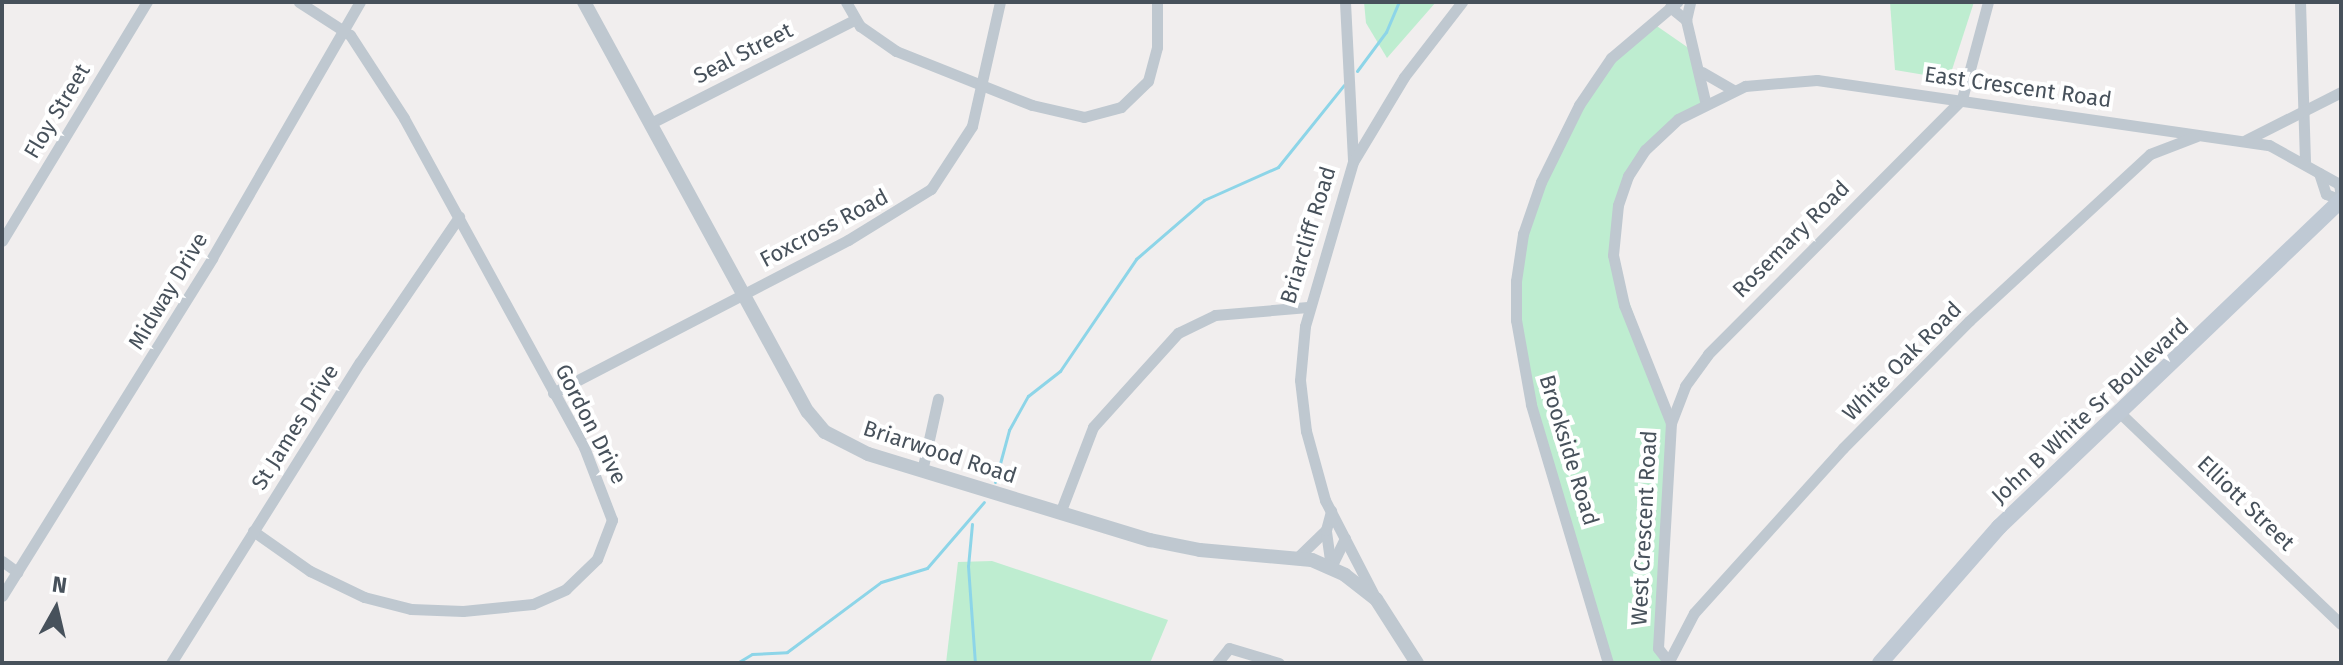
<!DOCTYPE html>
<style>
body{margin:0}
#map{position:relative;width:2343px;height:665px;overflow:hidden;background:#f1eeee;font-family:"Fira Sans",sans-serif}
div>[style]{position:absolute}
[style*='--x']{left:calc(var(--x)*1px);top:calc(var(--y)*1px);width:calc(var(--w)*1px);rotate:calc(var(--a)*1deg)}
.green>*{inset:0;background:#beedd0}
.stream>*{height:3px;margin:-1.5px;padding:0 1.5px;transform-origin:1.5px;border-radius:1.5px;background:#8dd5e8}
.minor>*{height:11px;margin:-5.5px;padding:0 5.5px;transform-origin:5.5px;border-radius:5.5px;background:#bfc8d0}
.tertiary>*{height:14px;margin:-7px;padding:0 7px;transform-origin:7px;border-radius:7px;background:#bfc8d0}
.secondary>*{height:16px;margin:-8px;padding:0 8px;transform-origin:8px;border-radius:8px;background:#bfc9d4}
span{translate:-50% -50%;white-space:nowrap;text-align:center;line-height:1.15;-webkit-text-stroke:8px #fff;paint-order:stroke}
.street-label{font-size:22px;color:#47515b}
.frame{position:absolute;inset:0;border:4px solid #47515b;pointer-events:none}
.north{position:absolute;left:16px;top:569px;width:80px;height:80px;-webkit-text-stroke:6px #fff;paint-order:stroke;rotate:8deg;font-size:22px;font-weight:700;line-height:32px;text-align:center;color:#47515b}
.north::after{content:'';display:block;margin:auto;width:28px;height:36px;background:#47515b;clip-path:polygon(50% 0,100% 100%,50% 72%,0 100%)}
</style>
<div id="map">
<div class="green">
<div style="clip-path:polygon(1364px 2px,1436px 2px,1387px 58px,1366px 23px)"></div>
<div style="clip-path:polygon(1890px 2px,1974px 2px,1949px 79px,1895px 70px)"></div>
<div style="clip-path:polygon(1651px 22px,1690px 49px,1705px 101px,1644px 150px,1618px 205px,1613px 255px,1671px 423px,1658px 648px,1668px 663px,1610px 663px,1531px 403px,1516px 320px,1523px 234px,1552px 156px,1594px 81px)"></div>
<div style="clip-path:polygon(992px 561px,1168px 620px,1150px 663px,946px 663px,958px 562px)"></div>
</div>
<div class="stream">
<div style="--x:1357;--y:71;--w:49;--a:-53.4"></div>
<div style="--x:1386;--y:32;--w:33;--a:-67"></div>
<div style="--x:995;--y:482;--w:54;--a:-74.9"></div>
<div style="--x:1009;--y:430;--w:39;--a:-61"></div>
<div style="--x:1028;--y:396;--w:41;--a:-38"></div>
<div style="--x:1060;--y:371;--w:135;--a:-55.8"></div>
<div style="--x:1136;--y:259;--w:90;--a:-40.9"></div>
<div style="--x:1204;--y:200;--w:81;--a:-24"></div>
<div style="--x:1278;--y:167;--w:105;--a:-51.2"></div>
<div style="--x:972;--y:524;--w:42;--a:95.4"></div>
<div style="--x:968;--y:566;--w:97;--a:85.9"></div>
<div style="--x:737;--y:663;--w:17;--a:-31"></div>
<div style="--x:752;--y:654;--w:35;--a:-3"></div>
<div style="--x:787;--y:652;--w:117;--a:-36.7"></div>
<div style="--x:881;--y:582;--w:48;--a:-16.9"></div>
<div style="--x:927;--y:568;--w:87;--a:-49.2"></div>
</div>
<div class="minor">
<div style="--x:846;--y:2;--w:28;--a:60"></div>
<div style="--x:860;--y:26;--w:44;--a:34.8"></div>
<div style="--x:896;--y:51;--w:146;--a:21.7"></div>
<div style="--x:1032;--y:105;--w:53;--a:13"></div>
<div style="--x:1084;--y:117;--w:38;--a:-15"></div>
<div style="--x:1121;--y:107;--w:37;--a:-44"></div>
<div style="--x:1148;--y:81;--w:35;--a:-75"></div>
<div style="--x:1157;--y:47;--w:45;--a:-90"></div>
<div style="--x:1345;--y:2;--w:159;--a:87.1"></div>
<div style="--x:2300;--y:2;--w:159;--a:88.2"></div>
<div style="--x:1670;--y:7;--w:21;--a:39"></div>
<div style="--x:1686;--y:20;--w:83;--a:76.8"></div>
<div style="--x:1686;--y:20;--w:18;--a:-77"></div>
<div style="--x:1702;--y:72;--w:36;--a:30"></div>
<div style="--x:651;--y:123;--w:228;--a:-26.9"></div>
<div style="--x:2246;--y:140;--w:106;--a:-26.8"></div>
<div style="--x:2319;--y:173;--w:22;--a:72"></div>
<div style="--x:2326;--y:194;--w:16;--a:22"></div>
<div style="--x:2;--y:241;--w:280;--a:-58.8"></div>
<div style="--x:553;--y:393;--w:332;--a:-27.4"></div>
<div style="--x:848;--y:240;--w:97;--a:-31.6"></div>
<div style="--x:931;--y:189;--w:75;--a:-56.9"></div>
<div style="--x:972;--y:126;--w:127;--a:-77.3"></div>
<div style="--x:2121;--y:414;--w:304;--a:43.7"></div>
<div style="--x:1671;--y:423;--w:40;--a:-69"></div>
<div style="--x:1685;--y:386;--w:39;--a:-54"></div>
<div style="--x:1708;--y:354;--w:360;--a:-45.1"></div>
<div style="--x:1962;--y:99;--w:100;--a:-75"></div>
<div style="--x:922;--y:471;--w:74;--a:-77.5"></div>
<div style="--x:1060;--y:513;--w:92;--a:-69"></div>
<div style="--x:1093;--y:427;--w:127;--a:-47.9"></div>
<div style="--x:1178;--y:333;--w:41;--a:-25.9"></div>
<div style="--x:1215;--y:315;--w:93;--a:-4.9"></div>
<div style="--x:253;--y:531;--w:70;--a:35.1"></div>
<div style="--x:310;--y:571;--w:60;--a:25.7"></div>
<div style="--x:364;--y:597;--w:49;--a:14.3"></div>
<div style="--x:411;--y:609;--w:52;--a:2.2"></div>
<div style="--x:463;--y:611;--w:70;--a:-5.7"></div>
<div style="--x:533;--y:604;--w:36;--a:-24"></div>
<div style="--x:566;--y:589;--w:43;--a:-44.1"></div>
<div style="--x:597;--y:559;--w:42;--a:-69"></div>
<div style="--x:612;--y:520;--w:78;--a:-111"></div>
<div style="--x:584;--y:447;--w:375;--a:-118.7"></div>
<div style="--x:404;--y:118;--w:99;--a:-123"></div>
<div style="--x:350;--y:35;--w:61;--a:-147.1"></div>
<div style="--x:1299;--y:556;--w:37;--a:-44"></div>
<div style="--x:2;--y:561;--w:19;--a:36"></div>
<div style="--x:1331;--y:567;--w:37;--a:-98"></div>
<div style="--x:1326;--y:530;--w:20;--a:-75"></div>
<div style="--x:1331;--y:567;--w:32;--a:-64"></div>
<div style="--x:2;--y:596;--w:398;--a:-58.1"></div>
<div style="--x:212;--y:258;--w:296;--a:-60"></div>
<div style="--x:1376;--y:599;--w:111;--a:-117.3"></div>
<div style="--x:1325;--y:500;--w:72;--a:-105.4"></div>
<div style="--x:1306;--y:431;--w:51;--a:-96.7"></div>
<div style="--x:1300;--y:380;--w:54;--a:-84.7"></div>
<div style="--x:1305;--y:326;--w:171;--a:-73.7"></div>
<div style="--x:1353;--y:162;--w:99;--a:-59"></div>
<div style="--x:1404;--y:77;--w:95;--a:-52.3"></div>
<div style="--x:1668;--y:661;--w:16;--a:-128"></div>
<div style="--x:1658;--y:648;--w:225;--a:-86.7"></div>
<div style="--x:1671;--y:423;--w:127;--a:-111.7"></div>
<div style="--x:1624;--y:305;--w:51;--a:-102.4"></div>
<div style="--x:1613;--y:255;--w:50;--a:-84.3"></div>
<div style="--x:1618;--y:205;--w:31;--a:-71"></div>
<div style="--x:1628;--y:176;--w:31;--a:-57"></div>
<div style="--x:1645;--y:150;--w:45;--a:-43.2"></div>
<div style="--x:1678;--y:119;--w:75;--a:-26.2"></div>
<div style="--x:1745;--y:86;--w:72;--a:-4.8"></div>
<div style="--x:1817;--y:80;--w:457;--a:8.2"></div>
<div style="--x:2269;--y:145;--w:80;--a:29.1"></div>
<div style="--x:2339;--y:184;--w:13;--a:81"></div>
<div style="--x:171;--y:663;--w:355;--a:-57.9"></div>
<div style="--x:360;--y:362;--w:176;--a:-55.7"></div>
<div style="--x:1217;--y:663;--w:19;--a:-51"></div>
<div style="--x:1229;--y:648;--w:52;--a:16.7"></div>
<div style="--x:1608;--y:663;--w:270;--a:-106.6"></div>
<div style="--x:1531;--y:404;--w:85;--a:-100.1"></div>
<div style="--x:1516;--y:320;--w:39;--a:-90"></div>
<div style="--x:1516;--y:281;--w:48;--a:-81.5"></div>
<div style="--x:1523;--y:234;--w:55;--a:-70.9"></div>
<div style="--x:1541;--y:182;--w:86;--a:-63.7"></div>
<div style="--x:1579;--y:105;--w:57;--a:-55.8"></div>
<div style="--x:1611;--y:58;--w:87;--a:-40.3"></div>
<div style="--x:1668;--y:663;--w:56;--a:-62.5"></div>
<div style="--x:1694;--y:613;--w:222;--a:-47.9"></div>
<div style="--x:1843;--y:448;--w:179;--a:-45.2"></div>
<div style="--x:1969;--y:321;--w:246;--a:-42.7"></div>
<div style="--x:2150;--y:154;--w:50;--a:-21"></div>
</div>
<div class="tertiary">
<div style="--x:584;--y:2;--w:467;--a:61.4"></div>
<div style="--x:808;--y:412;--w:26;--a:50"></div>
<div style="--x:825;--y:432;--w:48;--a:27.1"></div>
<div style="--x:868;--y:454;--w:295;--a:17"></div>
<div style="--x:1150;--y:540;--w:51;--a:11.3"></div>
<div style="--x:1200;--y:550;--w:112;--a:5.1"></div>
<div style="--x:1312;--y:560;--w:36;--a:24"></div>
<div style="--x:1345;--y:575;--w:39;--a:38"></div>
<div style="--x:1376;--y:599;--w:76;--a:57.4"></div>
</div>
<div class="secondary">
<div style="--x:1880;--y:663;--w:181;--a:-48.8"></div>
<div style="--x:1999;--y:527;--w:473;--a:-43.7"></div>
</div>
<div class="street-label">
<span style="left:743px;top:53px;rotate:-27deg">Seal Street</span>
<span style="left:2018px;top:87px;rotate:8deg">East Crescent Road</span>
<span style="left:57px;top:111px;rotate:-59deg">Floy Street</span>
<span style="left:824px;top:228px;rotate:-28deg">Foxcross Road</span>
<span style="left:1308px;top:235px;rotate:-73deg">Briarcliff Road</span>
<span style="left:1791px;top:239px;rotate:-45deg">Rosemary Road</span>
<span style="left:168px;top:291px;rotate:-59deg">Midway Drive</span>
<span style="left:1902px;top:361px;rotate:-45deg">White Oak Road</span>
<span style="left:2090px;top:411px;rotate:-43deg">John B White Sr Boulevard</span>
<span style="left:591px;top:424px;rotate:63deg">Gordon Drive</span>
<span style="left:295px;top:427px;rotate:-58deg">St James Drive</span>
<span style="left:1569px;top:450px;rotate:73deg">Brookside Road</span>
<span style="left:940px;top:452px;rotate:18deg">Briarwood Road</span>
<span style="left:2246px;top:503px;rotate:44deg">Elliott Street</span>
<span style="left:1644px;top:528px;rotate:-87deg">West Crescent Road</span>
</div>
<div class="frame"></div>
<div class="north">N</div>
</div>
